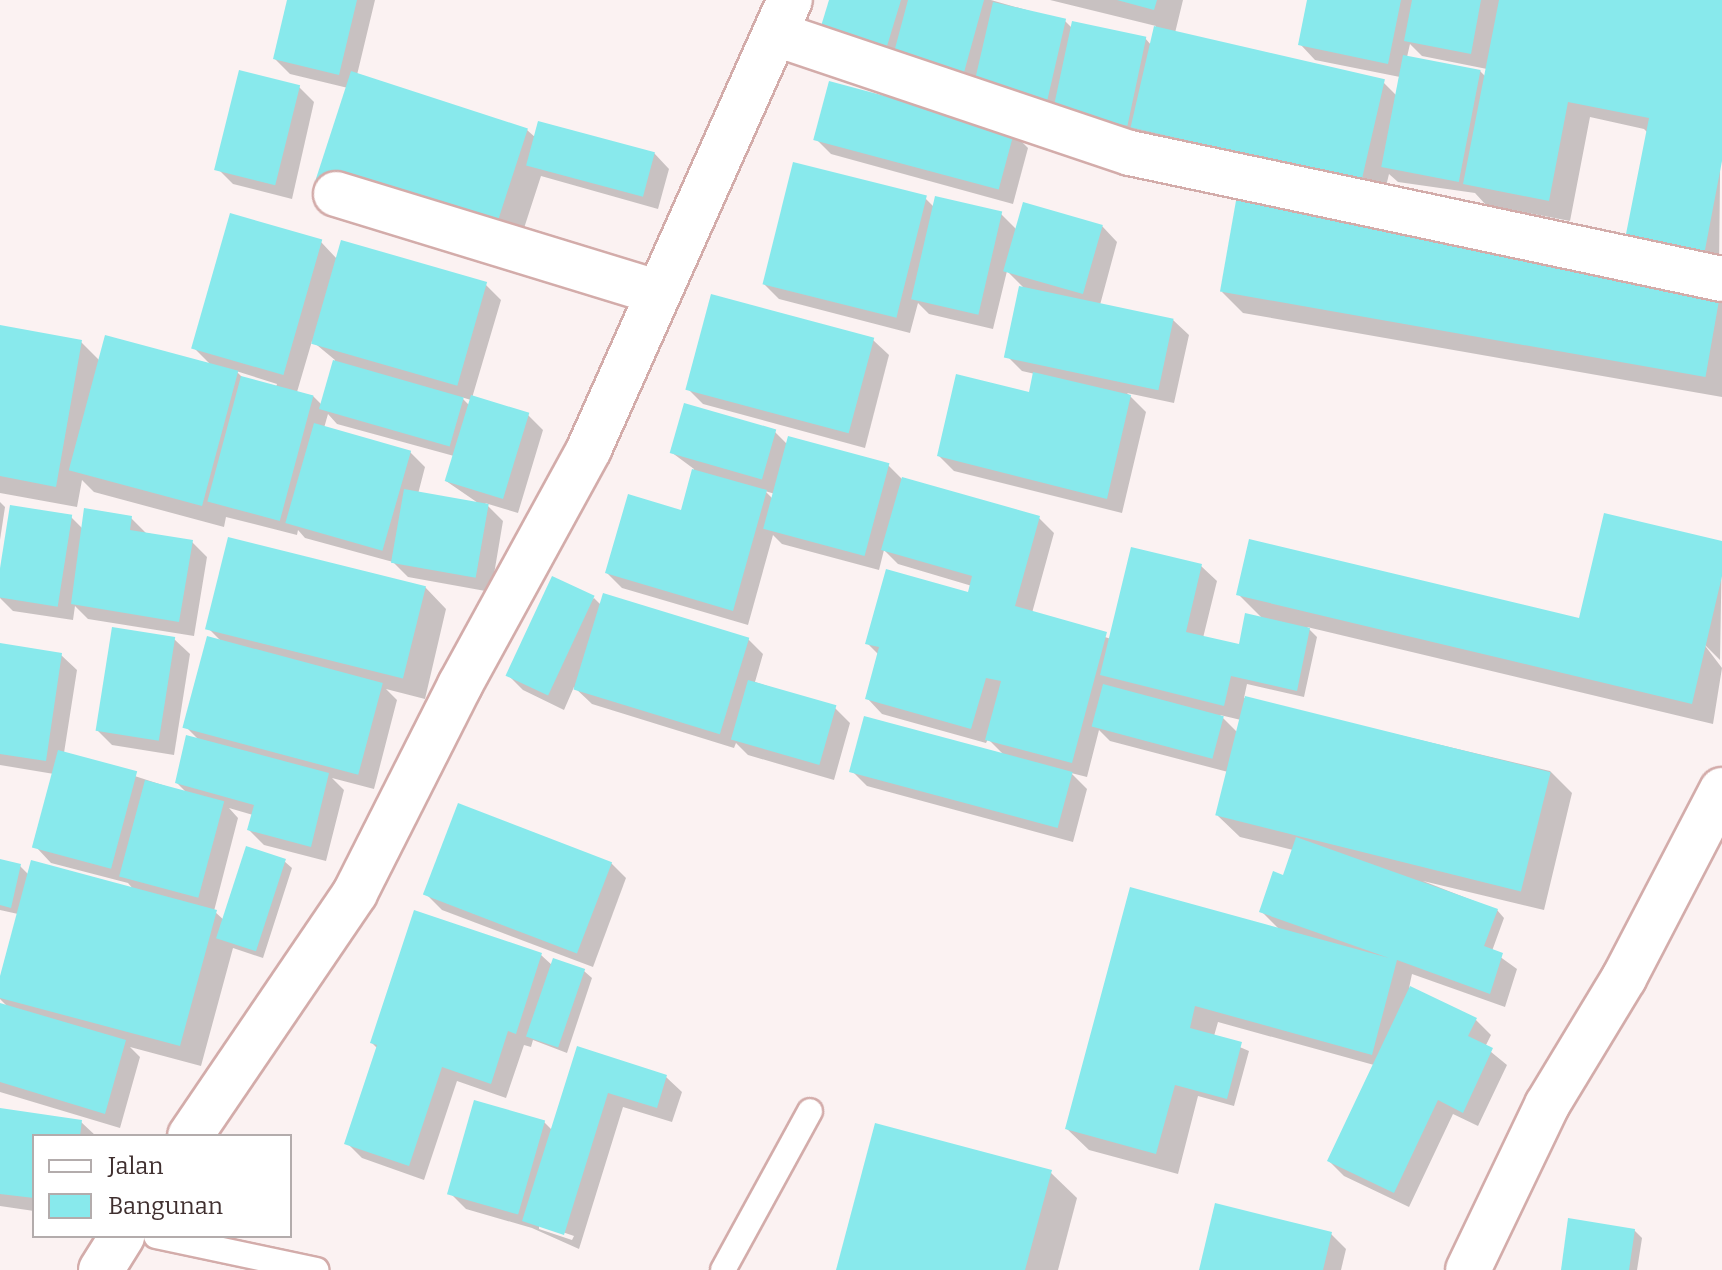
<!DOCTYPE html>
<style>
body{margin:0}
#map{position:relative;width:1722px;height:1270px;overflow:hidden;background:#fbf2f2;font-family:Bitter,serif}
div>[style]{position:absolute}
[style*='--x']{left:calc(var(--x)*1px);top:calc(var(--y)*1px);width:calc(var(--w)*1px);rotate:calc(var(--a)*1deg)}
.shadow>*{inset:0;background:#0003}
.building>*{inset:0;background:#88e9ec;transform-origin:0 0}
.roads{filter:drop-shadow(2px 0 #d3acaa) drop-shadow(-2px 0 #d3acaa) drop-shadow(0 2px #d3acaa) drop-shadow(0 -2px #d3acaa)}
.lane>*{height:24px;margin:-12px;padding:0 12px;transform-origin:12px;border-radius:12px;background:#fff}
.street>*{height:44px;margin:-22px;padding:0 22px;transform-origin:22px;border-radius:22px;background:#fff}
.secondary>*{height:44px;margin:-22px;padding:0 22px;transform-origin:22px;border-radius:22px;background:#fff}
span{translate:-50% -50%;white-space:nowrap;text-align:center;line-height:1.15;-webkit-text-stroke:8px #fff;paint-order:stroke}
.legend{position:absolute;left:32px;top:1134px;width:260px;height:104px;box-sizing:border-box;background:#fff;border:2px solid #b3acac;margin:0;padding:10px 14px;list-style:none;font-size:24px;color:#403030}
.legend li{display:flex;align-items:center;gap:16px;height:40px}
.legend b{width:40px;border:2px solid #b3acac}
</style>
<div id="map">
<div class="shadow">
<div style="clip-path:polygon(289px 0,375px 0,357px 75px,527px 130px,536px 138px,654px 153px,669px 169px,658px 209px,541px 176px,514px 259px,348px 88px,290px 74px,275px 59px)"></div>
<div style="clip-path:polygon(evenodd,831px 0,991px 0,1065px 21px,1073px 29px,1145px 38px,1151px 45px,1156px 26px,1050px 0,1183px 0,1175px 33px,1384px 83px,1397px 96px,1400px 77px,1315px 60px,1300px 44px,1309px 0,1722px 0,1719px 269px,1643px 254px,1648px 133px,1644px 129px,1590px 117px,1570px 221px,1486px 205px,1475px 193px,1398px 182px,1389px 174px,1382px 203px,910px 71px,831px 0,1410px 44px,1422px 56px,1487px 69px,1486px 77px,1480px 71px,1407px 57px,1410px 44px)"></div>
<div style="clip-path:polygon(299px 87px,314px 102px,292px 199px,233px 184px,218px 169px)"></div>
<div style="clip-path:polygon(1013px 133px,1028px 148px,1013px 204px,831px 154px,816px 139px)"></div>
<div style="clip-path:polygon(925px 198px,934px 207px,1001px 214px,1017px 230px,1102px 226px,1117px 242px,1100px 305px,1173px 320px,1189px 335px,1174px 403px,1127px 393px,1146px 412px,1122px 513px,954px 471px,939px 456px,1030px 394px,1035px 374px,1022px 371px,1007px 356px,1025px 289px,1007px 271px,993px 329px,929px 314px,918px 303px,910px 333px,779px 299px,764px 284px)"></div>
<div style="clip-path:polygon(evenodd,321px 242px,337px 259px,486px 285px,501px 300px,472px 398px,528px 415px,543px 430px,518px 513px,485px 503px,503px 521px,491px 592px,408px 577px,393px 562px,305px 538px,298px 530px,297px 535px,226px 517px,224px 527px,94px 492px,82px 480px,77px 507px,0 493px,0 327px,81px 342px,100px 361px,211px 365px,194px 348px,321px 242px,312px 341px,335px 360px,323px 406px,313px 396px,297px 392px,312px 341px,321px 242px,236px 371px,277px 384px,276px 387px,244px 379px,236px 371px,321px 242px,461px 397px,471px 400px,470px 406px,461px 397px,321px 242px,328px 414px,337px 424px,454px 456px,446px 481px,481px 505px,418px 494px,425px 467px,410px 452px,324px 428px,328px 414px)"></div>
<div style="clip-path:polygon(1722px 286px,1722px 397px,1243px 313px,1222px 292px)"></div>
<div style="clip-path:polygon(873px 340px,889px 355px,865px 448px,703px 404px,688px 389px)"></div>
<div style="clip-path:polygon(evenodd,775px 432px,788px 445px,888px 465px,902px 479px,1039px 518px,1054px 533px,1032px 613px,1111px 639px,1201px 566px,1217px 581px,1203px 638px,1240px 647px,1263px 619px,1238px 594px,1581px 620px,1722px 543px,1720px 660px,1703px 643px,1722px 668px,1713px 724px,1307px 627px,1317px 637px,1304px 697px,1247px 684px,1244px 698px,1550px 771px,1572px 793px,1544px 910px,1423px 881px,1497px 910px,1504px 918px,1492px 951px,1517px 969px,1505px 1007px,1412px 974px,1409px 988px,1476px 1020px,1491px 1035px,1485px 1047px,1507px 1065px,1478px 1126px,1453px 1114px,1409px 1207px,1344px 1176px,1329px 1161px,1374px 1065px,1218px 1022px,1214px 1036px,1249px 1051px,1234px 1106px,1198px 1096px,1178px 1174px,1089px 1150px,1067px 1129px,1131px 890px,1280px 930px,1261px 911px,1284px 877px,1293px 850px,1240px 837px,1218px 816px,1228px 772px,1110px 741px,1099px 730px,1087px 777px,1071px 773px,1087px 789px,1073px 842px,867px 786px,852px 771px,1004px 755px,988px 739px,986px 743px,882px 714px,867px 698px,879px 655px,867px 643px,969px 595px,972px 586px,898px 564px,884px 550px,879px 570px,782px 544px,773px 535px,748px 625px,622px 588px,607px 573px,683px 512px,694px 469px,671px 452px,775px 432px,765px 491px,775px 494px,774px 500px,765px 491px,775px 432px,1220px 715px,1241px 720px,1238px 733px,1220px 715px)"></div>
<div style="clip-path:polygon(0 502px,5px 507px,0 540px)"></div>
<div style="clip-path:polygon(11px 507px,71px 517px,83px 529px,131px 518px,146px 533px,192px 542px,207px 557px,194px 636px,88px 619px,75px 606px,73px 620px,13px 611px,0 598px)"></div>
<div style="clip-path:polygon(425px 587px,446px 609px,425px 699px,386px 689px,397px 700px,374px 789px,332px 778px,344px 790px,326px 861px,264px 845px,249px 830px,253px 815px,229px 808px,238px 818px,214px 911px,225px 921px,284px 861px,292px 868px,263px 958px,233px 948px,201px 1066px,130px 1047px,140px 1057px,120px 1128px,0 1092px,0 1005px,9px 1008px,0 999px,0 983px,18px 914px,0 910px,0 861px,20px 866px,29px 875px,134px 890px,128px 883px,51px 863px,36px 847px,54px 774px,0 765px,0 645px,61px 655px,77px 670px,64px 753px,187px 793px,177px 783px,199px 740px,186px 727px,222px 642px,208px 628px)"></div>
<div style="clip-path:polygon(594px 598px,601px 605px,748px 639px,763px 654px,755px 682px,835px 708px,850px 723px,834px 780px,748px 755px,736px 743px,734px 748px,592px 704px,574px 687px,564px 710px,523px 690px,508px 675px)"></div>
<div style="clip-path:polygon(174px 639px,190px 654px,174px 755px,112px 745px,97px 730px)"></div>
<div style="clip-path:polygon(611px 863px,626px 878px,593px 967px,442px 910px,427px 895px)"></div>
<div style="clip-path:polygon(541px 955px,553px 966px,584px 971px,592px 978px,567px 1053px,533px 1040px,531px 1047px,524px 1045px,506px 1098px,457px 1081px,424px 1180px,362px 1158px,347px 1143px,378px 1049px,372px 1043px)"></div>
<div style="clip-path:polygon(evenodd,578px 1048px,666px 1077px,682px 1092px,672px 1122px,623px 1107px,579px 1249px,532px 1228px,466px 1209px,450px 1193px,544px 1122px,552px 1130px,578px 1048px,539px 1224px,574px 1236px,572px 1240px,539px 1229px,539px 1224px)"></div>
<div style="clip-path:polygon(0 1110px,81px 1122px,96px 1136px,34px 1136px,34px 1211px,0 1206px)"></div>
<div style="clip-path:polygon(1050px 1172px,1077px 1198px,1058px 1270px,838px 1270px)"></div>
<div style="clip-path:polygon(1634px 1230px,1642px 1238px,1637px 1270px,1563px 1270px)"></div>
<div style="clip-path:polygon(1331px 1234px,1346px 1249px,1341px 1270px,1201px 1270px)"></div>
</div>
<div class="building">
<div style="clip-path:polygon(287px 0,357px 0,339px 75px,273px 59px)"></div>
<div style="clip-path:polygon(829px 0,901px 0,884px 56px,818px 36px)"></div>
<div style="clip-path:polygon(908px 0,984px 0,963px 76px,893px 56px)"></div>
<div style="clip-path:polygon(1117px 0,1157px 0,1154px 10px)"></div>
<div style="clip-path:polygon(1307px 0,1401px 0,1388px 64px,1298px 45px)"></div>
<div style="clip-path:polygon(1412px 0,1481px 0,1471px 54px,1404px 41px)"></div>
<div style="clip-path:polygon(1499px 0,1722px 0,1722px 161px,1704px 255px,1625px 239px,1649px 118px,1568px 102px,1549px 201px,1463px 184px)"></div>
<div style="left:993px;top:2px;width:75px;height:94px;rotate:13deg"></div>
<div style="left:1072px;top:21px;width:76px;height:91px;rotate:12deg"></div>
<div style="left:1154px;top:26px;width:237px;height:104px;rotate:13deg"></div>
<div style="left:1403px;top:55px;width:79px;height:114px;rotate:11deg"></div>
<div style="left:239px;top:70px;width:63px;height:103px;rotate:14deg"></div>
<div style="left:351px;top:71px;width:186px;height:117px;rotate:18deg"></div>
<div style="left:829px;top:81px;width:192px;height:61px;rotate:15deg"></div>
<div style="left:538px;top:121px;width:121px;height:46px;rotate:15deg"></div>
<div style="left:793px;top:162px;width:138px;height:126px;rotate:14deg"></div>
<div style="left:1237px;top:195px;width:493px;height:98px;rotate:10deg"></div>
<div style="left:935px;top:196px;width:69px;height:106px;rotate:13deg"></div>
<div style="left:1023px;top:202px;width:83px;height:72px;rotate:16deg"></div>
<div style="left:230px;top:213px;width:96px;height:141px;rotate:16deg"></div>
<div style="left:341px;top:240px;width:152px;height:108px;rotate:16deg"></div>
<div style="left:1019px;top:286px;width:158px;height:73px;rotate:12deg"></div>
<div style="left:711px;top:294px;width:169px;height:99px;rotate:15deg"></div>
<div style="clip-path:polygon(0 325px,82px 340px,56px 487px,0 476px)"></div>
<div style="left:105px;top:335px;width:138px;height:140px;rotate:15deg"></div>
<div style="left:333px;top:360px;width:136px;height:51px;rotate:16deg"></div>
<div style="clip-path:polygon(1033px 372px,1131px 395px,1107px 499px,937px 456px,956px 374px,1029px 392px)"></div>
<div style="left:241px;top:376px;width:75px;height:130px;rotate:15deg"></div>
<div style="left:471px;top:395px;width:61px;height:90px;rotate:17deg"></div>
<div style="left:684px;top:403px;width:96px;height:52px;rotate:16deg"></div>
<div style="left:314px;top:423px;width:101px;height:104px;rotate:16deg"></div>
<div style="left:788px;top:436px;width:105px;height:96px;rotate:15deg"></div>
<div style="clip-path:polygon(692px 469px,767px 490px,733px 611px,605px 573px,628px 494px,681px 510px)"></div>
<div style="clip-path:polygon(902px 477px,1040px 516px,1015px 606px,1107px 632px,1072px 763px,985px 740px,1001px 681px,986px 678px,971px 729px,865px 699px,879px 647px,865px 644px,886px 569px,968px 592px,972px 576px,881px 550px)"></div>
<div style="left:404px;top:489px;width:86px;height:75px;rotate:10deg"></div>
<div style="left:10px;top:505px;width:63px;height:93px;rotate:9deg"></div>
<div style="clip-path:polygon(84px 508px,132px 516px,130px 530px,193px 540px,179px 622px,71px 604px)"></div>
<div style="clip-path:polygon(1604px 513px,1722px 541px,1722px 576px,1692px 704px,1236px 595px,1249px 539px,1579px 618px)"></div>
<div style="left:228px;top:537px;width:204px;height:95px;rotate:14deg"></div>
<div style="clip-path:polygon(1131px 547px,1202px 564px,1186px 632px,1239px 644px,1245px 613px,1310px 628px,1297px 691px,1231px 676px,1224px 706px,1100px 675px)"></div>
<div style="left:552px;top:576px;width:47px;height:110px;rotate:25deg"></div>
<div style="left:603px;top:593px;width:153px;height:101px;rotate:17deg"></div>
<div style="left:112px;top:627px;width:64px;height:105px;rotate:9deg"></div>
<div style="left:207px;top:636px;width:182px;height:95px;rotate:15deg"></div>
<div style="clip-path:polygon(0 643px,62px 653px,46px 761px,0 754px)"></div>
<div style="left:748px;top:680px;width:92px;height:62px;rotate:16deg"></div>
<div style="left:1103px;top:684px;width:125px;height:44px;rotate:15deg"></div>
<div style="left:1245px;top:696px;width:315px;height:123px;rotate:14deg"></div>
<div style="left:864px;top:716px;width:216px;height:58px;rotate:15deg"></div>
<div style="clip-path:polygon(186px 735px,329px 773px,311px 847px,247px 830px,254px 805px,175px 783px)"></div>
<div style="left:58px;top:750px;width:82px;height:101px;rotate:15deg"></div>
<div style="left:145px;top:780px;width:82px;height:100px;rotate:15deg"></div>
<div style="left:458px;top:803px;width:165px;height:98px;rotate:21deg"></div>
<div style="clip-path:polygon(1296px 837px,1498px 909px,1484px 946px,1503px 953px,1490px 994px,1397px 960px,1372px 1055px,1195px 1006px,1190px 1028px,1242px 1042px,1227px 1099px,1175px 1085px,1156px 1154px,1065px 1129px,1130px 887px,1389px 958px,1259px 912px,1273px 871px,1283px 875px)"></div>
<div style="left:246px;top:846px;width:42px;height:97px;rotate:18deg"></div>
<div style="clip-path:polygon(0 859px,21px 864px,11px 908px,0 905px)"></div>
<div style="clip-path:polygon(31px 860px,217px 910px,180px 1046px,0 998px,0 976px)"></div>
<div style="clip-path:polygon(414px 910px,542px 953px,516px 1034px,508px 1031px,491px 1084px,442px 1067px,409px 1166px,344px 1144px,377px 1045px,370px 1043px)"></div>
<div style="left:553px;top:958px;width:34px;height:83px;rotate:19deg"></div>
<div style="clip-path:polygon(1410px 986px,1477px 1018px,1468px 1036px,1493px 1048px,1463px 1113px,1438px 1100px,1394px 1193px,1327px 1161px)"></div>
<div style="clip-path:polygon(0 1003px,126px 1040px,105px 1114px,0 1082px)"></div>
<div style="clip-path:polygon(577px 1046px,667px 1075px,657px 1108px,608px 1093px,564px 1235px,522px 1221px)"></div>
<div style="left:474px;top:1100px;width:74px;height:98px;rotate:16deg"></div>
<div style="clip-path:polygon(0 1108px,82px 1120px,80px 1136px,34px 1136px,34px 1198px,0 1194px)"></div>
<div style="clip-path:polygon(875px 1123px,1052px 1170px,1025px 1270px,836px 1270px)"></div>
<div style="clip-path:polygon(1215px 1203px,1332px 1232px,1323px 1270px,1199px 1270px)"></div>
<div style="clip-path:polygon(1568px 1218px,1635px 1229px,1629px 1270px,1561px 1270px)"></div>
</div>
<div class="roads">
<div class="lane">
<div style="--x:156;--y:1236;--w:164;--a:12"></div>
<div style="--x:723;--y:1270;--w:181;--a:-61.3"></div>
</div>
<div class="street">
<div style="--x:776;--y:34;--w:373;--a:18.6"></div>
<div style="--x:1130;--y:153;--w:605;--a:12.02"></div>
<div style="--x:336;--y:194;--w:336;--a:17"></div>
<div style="--x:1468;--y:1270;--w:183;--a:-64.4"></div>
<div style="--x:1547;--y:1105;--w:149;--a:-58.8"></div>
<div style="--x:1624;--y:978;--w:212;--a:-62.5"></div>
</div>
<div class="secondary">
<div style="--x:190;--y:1136;--w:294;--a:-55.8"></div>
<div style="--x:355;--y:893;--w:233;--a:-63.2"></div>
<div style="--x:460;--y:685;--w:269;--a:-61.3"></div>
<div style="--x:589;--y:449;--w:492;--a:-65.9"></div>
<div style="--x:101;--y:1270;--w:40;--a:-58"></div>
</div>
</div>
<ul class="legend">
<li><b style="height:10px;background:#fff"></b>Jalan</li>
<li><b style="height:22px;background:#88e9ec"></b>Bangunan</li>
</ul>
</div>
